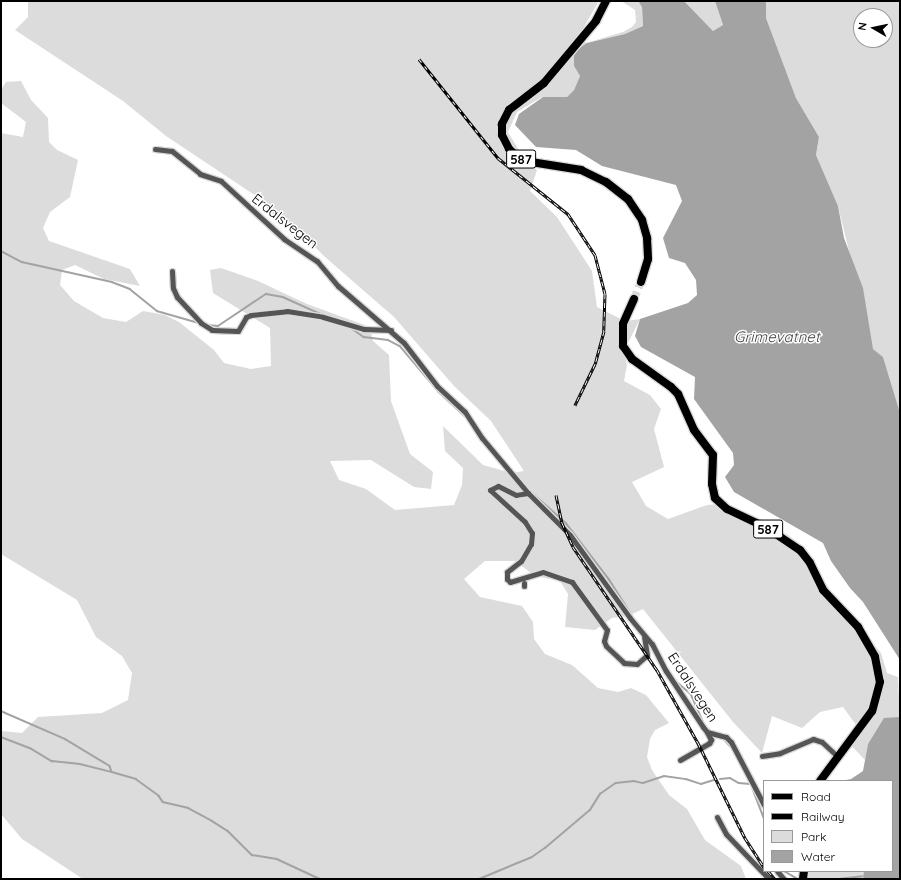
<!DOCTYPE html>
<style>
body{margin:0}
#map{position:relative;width:901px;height:880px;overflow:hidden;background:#fff;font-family:Quicksand,sans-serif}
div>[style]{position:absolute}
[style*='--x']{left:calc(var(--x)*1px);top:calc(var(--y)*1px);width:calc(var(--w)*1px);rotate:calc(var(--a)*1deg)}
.green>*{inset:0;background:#dcdcdc;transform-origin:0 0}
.water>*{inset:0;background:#a3a3a3}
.stream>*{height:1.5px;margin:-0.75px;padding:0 0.75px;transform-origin:0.75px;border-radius:0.75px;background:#a3a3a3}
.primary-tunnel>*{height:8px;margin-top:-4px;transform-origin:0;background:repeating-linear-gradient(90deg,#d9d9d9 0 8px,transparent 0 12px)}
.roads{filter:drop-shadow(1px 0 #dbdbdb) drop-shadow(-1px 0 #dbdbdb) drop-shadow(0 1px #dbdbdb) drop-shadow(0 -1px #dbdbdb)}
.street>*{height:5px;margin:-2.5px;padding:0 2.5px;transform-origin:2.5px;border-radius:2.5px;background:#555}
.primary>*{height:8px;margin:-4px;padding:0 4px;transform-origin:4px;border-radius:4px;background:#000}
.rail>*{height:3px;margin-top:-1.5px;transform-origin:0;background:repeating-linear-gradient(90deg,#fff 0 4.5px,#000 0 9px);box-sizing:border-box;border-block:1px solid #000}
span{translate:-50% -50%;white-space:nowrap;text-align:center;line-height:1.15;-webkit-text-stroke:3px #fff;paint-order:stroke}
.shield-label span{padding:1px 3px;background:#fff;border:1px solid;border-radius:3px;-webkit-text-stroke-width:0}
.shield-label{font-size:13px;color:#000;font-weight:700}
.street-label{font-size:14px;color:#000}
.water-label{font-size:15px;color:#444;font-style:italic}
.frame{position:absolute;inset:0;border:2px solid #000;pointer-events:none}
.legend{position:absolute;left:763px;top:780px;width:130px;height:92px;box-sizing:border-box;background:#fff;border:1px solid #999;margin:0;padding:5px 7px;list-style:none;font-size:12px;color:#000}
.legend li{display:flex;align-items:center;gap:8px;height:20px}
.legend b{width:20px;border:1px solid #999}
.north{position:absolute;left:853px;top:8px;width:40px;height:40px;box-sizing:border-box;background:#fff;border:1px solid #999;border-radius:50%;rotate:279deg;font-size:11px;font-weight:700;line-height:16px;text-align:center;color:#000}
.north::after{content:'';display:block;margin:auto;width:14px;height:18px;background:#000;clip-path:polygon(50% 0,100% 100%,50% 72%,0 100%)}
</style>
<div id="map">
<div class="green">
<div style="clip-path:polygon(28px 1px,599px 1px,581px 32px,586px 43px,623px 32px,632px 27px,636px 22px,635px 10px,621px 1px,638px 1px,642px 7px,643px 26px,625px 34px,587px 43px,574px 66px,580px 76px,574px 90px,567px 97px,542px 97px,517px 112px,508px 132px,523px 157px,537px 170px,530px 191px,557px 217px,592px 271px,597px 307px,625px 321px,640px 319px,624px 351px,627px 365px,624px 381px,650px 395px,661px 409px,654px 429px,664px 467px,632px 482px,646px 506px,668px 519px,707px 505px,722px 504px,788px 535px,805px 548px,836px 600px,881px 653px,887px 673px,898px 677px,900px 717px,868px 744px,865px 760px,848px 742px,859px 729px,843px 707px,820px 712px,802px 728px,772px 716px,762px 753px,733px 722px,643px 609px,628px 616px,612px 618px,595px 630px,565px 627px,568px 594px,560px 581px,535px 576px,515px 561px,485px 561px,464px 579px,480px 597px,522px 606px,533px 622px,534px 639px,545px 654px,572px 665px,598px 688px,618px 692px,631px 688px,646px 695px,669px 723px,655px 730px,650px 739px,647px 757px,652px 770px,669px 795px,687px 809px,705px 840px,741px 866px,746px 879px,83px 879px,22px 839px,1px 814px,1px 731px,22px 733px,38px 717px,102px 713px,128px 700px,132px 673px,122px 656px,96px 637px,77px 600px,1px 554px,1px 133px,23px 137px,26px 122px,1px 103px,1px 90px,6px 82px,21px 81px,31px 100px,48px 118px,49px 142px,57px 150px,78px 160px,70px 197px,50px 212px,43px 228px,49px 241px,130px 269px,140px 286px,104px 279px,75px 265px,62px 270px,60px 285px,74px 301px,103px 318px,126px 322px,143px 311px,165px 315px,179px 322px,214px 350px,224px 363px,251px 369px,271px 366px,270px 328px,213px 293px,210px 270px,221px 268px,258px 281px,307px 304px,370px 327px,373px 341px,389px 355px,391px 401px,410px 454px,433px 472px,431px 489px,414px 487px,371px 460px,330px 461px,339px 480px,366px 489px,395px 510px,454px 505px,462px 485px,463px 468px,445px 451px,443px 426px,483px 465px,512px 473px,524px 471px,491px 421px,454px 386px,394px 317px,325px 257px,303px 235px,272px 213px,259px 198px,166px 136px,123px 101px,15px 30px,28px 17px)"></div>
<div style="clip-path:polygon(684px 1px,715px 1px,723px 25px,713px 31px)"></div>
<div style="clip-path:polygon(evenodd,766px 1px,900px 1px,900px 413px,883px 357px,873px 349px,838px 206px,816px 155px,819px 137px,796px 98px,766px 18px,766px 1px,861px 16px,885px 16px,885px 40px,861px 40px,861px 16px)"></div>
<div style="left:807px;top:871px;width:57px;height:8px"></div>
</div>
<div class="water">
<div style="clip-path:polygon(638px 1px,684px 1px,713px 31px,723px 25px,715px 1px,766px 1px,766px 18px,796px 98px,819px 137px,816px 155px,838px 206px,844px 238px,863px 288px,873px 349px,883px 357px,900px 413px,900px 660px,863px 602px,850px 588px,831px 561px,823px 543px,734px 492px,725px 477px,734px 465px,733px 453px,694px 399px,695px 377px,641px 347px,635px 336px,640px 319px,688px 303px,697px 295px,696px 280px,685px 263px,669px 258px,663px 238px,682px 201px,676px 185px,602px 166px,576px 150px,536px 147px,515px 125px,519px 114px,543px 97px,567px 97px,574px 90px,580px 76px,574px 66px,574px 52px,587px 43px,625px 34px,643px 26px,642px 7px)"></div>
<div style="clip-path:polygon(900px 717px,900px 879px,863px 879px,864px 871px,892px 871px,892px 781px,841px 781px,851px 779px,863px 771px,868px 744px,884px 718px)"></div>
</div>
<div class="stream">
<div style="--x:1;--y:251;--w:24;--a:28"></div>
<div style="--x:22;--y:262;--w:92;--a:12.5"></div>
<div style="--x:112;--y:282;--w:19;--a:21"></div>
<div style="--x:130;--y:289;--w:35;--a:39"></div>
<div style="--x:157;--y:311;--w:44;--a:15.9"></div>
<div style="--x:207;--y:325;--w:11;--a:5"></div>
<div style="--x:218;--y:326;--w:58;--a:-33.7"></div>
<div style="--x:266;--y:294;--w:17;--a:10"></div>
<div style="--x:283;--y:297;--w:46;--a:24.3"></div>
<div style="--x:350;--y:327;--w:17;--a:36"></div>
<div style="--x:364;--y:337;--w:24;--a:7"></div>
<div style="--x:388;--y:340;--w:13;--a:27"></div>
<div style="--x:400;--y:346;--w:60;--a:49.7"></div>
<div style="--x:439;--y:392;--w:37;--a:43"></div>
<div style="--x:529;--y:490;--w:50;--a:41.7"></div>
<div style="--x:566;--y:523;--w:71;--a:52.5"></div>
<div style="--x:609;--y:579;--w:45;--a:57.7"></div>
<div style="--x:654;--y:643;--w:15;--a:62"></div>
<div style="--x:676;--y:681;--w:20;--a:41"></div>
<div style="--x:691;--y:694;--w:36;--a:66"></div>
<div style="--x:706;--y:727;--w:5;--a:37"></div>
<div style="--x:1;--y:711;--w:70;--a:23.6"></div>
<div style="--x:65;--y:739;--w:52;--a:31"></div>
<div style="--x:110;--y:766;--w:6;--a:72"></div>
<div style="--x:112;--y:772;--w:25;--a:16"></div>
<div style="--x:136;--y:779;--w:29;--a:36"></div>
<div style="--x:159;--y:796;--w:7;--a:56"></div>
<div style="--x:163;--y:802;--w:26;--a:13"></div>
<div style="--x:188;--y:808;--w:27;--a:28"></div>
<div style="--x:212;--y:821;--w:19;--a:32"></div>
<div style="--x:228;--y:831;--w:34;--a:45"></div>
<div style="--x:252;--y:855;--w:25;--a:9"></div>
<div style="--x:277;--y:859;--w:47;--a:24.9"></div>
<div style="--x:1;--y:737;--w:31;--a:21"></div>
<div style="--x:30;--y:748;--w:26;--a:31"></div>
<div style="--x:52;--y:761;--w:28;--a:6"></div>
<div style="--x:80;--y:764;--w:33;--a:14"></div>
<div style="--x:723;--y:738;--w:12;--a:48"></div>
<div style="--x:720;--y:779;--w:10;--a:-6"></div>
<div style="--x:730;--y:778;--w:10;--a:29"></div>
<div style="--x:739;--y:783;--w:11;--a:5"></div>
<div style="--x:753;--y:789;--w:30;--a:69"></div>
<div style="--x:784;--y:871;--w:16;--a:30"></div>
<div style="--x:479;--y:879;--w:57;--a:-22.5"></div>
<div style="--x:532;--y:857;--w:16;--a:-35"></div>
<div style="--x:545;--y:848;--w:59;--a:-40.2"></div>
<div style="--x:590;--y:810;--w:19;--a:-58"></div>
<div style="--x:600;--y:794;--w:19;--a:-35"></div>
<div style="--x:616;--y:783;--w:18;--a:-6"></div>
<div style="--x:634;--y:781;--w:9;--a:13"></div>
<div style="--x:643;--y:783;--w:22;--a:-18"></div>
<div style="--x:664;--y:776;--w:22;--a:8"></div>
<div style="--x:686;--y:779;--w:16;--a:18"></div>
<div style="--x:701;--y:784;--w:14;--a:-17"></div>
<div style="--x:839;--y:879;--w:23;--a:-7"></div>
</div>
<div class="primary-tunnel">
<div style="--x:634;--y:299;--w:18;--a:-68"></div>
</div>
<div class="roads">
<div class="street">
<div style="--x:155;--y:149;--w:17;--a:7"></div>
<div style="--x:172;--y:151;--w:36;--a:39"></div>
<div style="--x:200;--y:174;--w:22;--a:18"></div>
<div style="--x:221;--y:181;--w:86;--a:42.6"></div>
<div style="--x:284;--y:239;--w:40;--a:34"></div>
<div style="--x:317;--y:261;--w:33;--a:50"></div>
<div style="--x:338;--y:286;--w:87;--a:40.8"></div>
<div style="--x:404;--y:343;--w:54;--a:52.5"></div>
<div style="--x:437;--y:386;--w:38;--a:43"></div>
<div style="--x:465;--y:412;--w:31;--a:57"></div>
<div style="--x:482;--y:438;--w:72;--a:50.1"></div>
<div style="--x:528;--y:493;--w:59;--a:45"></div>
<div style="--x:570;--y:535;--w:102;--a:54.1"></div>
<div style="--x:630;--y:618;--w:34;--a:50"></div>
<div style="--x:652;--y:644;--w:30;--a:63"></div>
<div style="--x:666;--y:671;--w:67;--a:56.5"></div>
<div style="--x:703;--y:727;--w:6;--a:51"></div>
<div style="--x:707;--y:732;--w:20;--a:15"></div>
<div style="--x:726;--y:737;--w:7;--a:45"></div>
<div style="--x:731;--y:742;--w:71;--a:62.4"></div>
<div style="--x:172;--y:271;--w:17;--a:87"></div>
<div style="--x:173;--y:288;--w:10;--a:66"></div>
<div style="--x:177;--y:297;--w:35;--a:47"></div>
<div style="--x:201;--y:323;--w:13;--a:32"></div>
<div style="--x:212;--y:330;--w:26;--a:2"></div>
<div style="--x:238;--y:331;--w:16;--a:-60"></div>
<div style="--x:246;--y:317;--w:5;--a:-22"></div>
<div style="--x:251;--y:315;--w:36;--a:-6"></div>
<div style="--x:287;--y:311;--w:36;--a:9"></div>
<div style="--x:323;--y:317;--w:43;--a:16.3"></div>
<div style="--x:364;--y:329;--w:27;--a:2"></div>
<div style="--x:528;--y:493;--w:12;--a:171"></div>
<div style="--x:516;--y:495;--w:20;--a:-153"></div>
<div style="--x:498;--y:486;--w:9;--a:153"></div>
<div style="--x:490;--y:490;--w:47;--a:42.4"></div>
<div style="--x:525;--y:522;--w:13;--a:58"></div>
<div style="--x:532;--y:533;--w:11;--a:95"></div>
<div style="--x:531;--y:544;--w:20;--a:120"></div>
<div style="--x:521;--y:561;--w:18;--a:142"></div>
<div style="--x:507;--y:572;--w:7;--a:90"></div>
<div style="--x:507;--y:579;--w:4;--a:45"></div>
<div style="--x:510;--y:582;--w:34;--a:-17"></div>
<div style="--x:543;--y:572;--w:31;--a:19"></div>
<div style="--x:572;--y:582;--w:59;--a:53.9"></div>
<div style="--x:607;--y:630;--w:11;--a:105"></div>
<div style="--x:604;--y:641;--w:5;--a:68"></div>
<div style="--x:606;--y:646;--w:25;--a:43"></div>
<div style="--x:624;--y:663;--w:13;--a:4"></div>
<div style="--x:637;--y:664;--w:13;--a:-42"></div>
<div style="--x:647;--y:655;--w:18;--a:-99"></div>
<div style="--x:524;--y:586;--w:3;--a:-90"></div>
<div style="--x:762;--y:756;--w:18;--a:-9"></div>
<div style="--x:780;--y:753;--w:36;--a:-23"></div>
<div style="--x:813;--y:739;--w:9;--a:18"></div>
<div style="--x:822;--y:742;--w:22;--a:43"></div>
<div style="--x:680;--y:760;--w:34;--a:-30"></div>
<div style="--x:709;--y:743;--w:4;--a:-56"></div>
<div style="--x:711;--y:740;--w:9;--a:-117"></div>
<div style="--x:717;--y:817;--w:19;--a:62"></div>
<div style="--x:726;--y:834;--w:62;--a:46.3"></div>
<div style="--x:777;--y:871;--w:11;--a:49"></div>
</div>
<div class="primary">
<div style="--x:606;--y:1;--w:22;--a:117"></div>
<div style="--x:596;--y:21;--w:81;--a:130"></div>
<div style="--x:544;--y:83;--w:44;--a:142.4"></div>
<div style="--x:509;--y:110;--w:16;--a:117"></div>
<div style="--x:502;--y:124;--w:11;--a:90"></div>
<div style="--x:502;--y:135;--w:16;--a:63"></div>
<div style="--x:509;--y:149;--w:13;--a:42"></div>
<div style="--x:519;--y:158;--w:13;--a:18"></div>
<div style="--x:531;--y:162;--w:51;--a:9.1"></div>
<div style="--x:581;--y:170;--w:28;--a:26"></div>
<div style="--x:606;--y:182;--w:28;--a:38"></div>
<div style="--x:628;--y:199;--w:25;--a:56"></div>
<div style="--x:642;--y:220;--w:19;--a:74"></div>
<div style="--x:647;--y:238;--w:21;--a:87"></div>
<div style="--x:648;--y:259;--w:24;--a:107"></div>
<div style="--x:634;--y:299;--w:27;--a:114"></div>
<div style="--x:623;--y:324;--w:22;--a:90"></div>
<div style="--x:623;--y:346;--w:16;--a:55"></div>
<div style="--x:632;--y:359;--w:48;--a:35.7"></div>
<div style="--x:671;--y:387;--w:10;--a:45"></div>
<div style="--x:678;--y:394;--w:39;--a:66"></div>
<div style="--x:694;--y:430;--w:31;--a:53"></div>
<div style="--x:713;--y:455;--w:29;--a:92"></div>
<div style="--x:712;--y:484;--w:14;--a:78"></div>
<div style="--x:715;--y:498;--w:16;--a:43"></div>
<div style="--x:727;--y:509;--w:44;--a:25.4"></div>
<div style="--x:767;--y:528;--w:40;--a:34"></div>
<div style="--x:800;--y:550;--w:16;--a:52"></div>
<div style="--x:810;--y:563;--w:30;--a:64"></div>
<div style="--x:823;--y:590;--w:51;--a:46.6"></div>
<div style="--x:858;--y:627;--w:34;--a:60"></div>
<div style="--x:875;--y:657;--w:25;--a:79"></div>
<div style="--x:880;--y:682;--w:30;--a:105"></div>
<div style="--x:872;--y:711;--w:87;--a:126.6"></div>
<div style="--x:803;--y:879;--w:8;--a:-83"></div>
</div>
</div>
<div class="rail">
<div style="--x:419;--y:59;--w:127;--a:51.4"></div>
<div style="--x:498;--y:158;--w:90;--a:38.7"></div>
<div style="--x:568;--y:214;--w:49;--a:56.6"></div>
<div style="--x:595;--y:255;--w:40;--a:75.6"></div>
<div style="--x:605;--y:294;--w:37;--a:92"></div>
<div style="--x:604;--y:331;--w:34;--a:105"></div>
<div style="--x:595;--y:364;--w:46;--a:116"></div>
<div style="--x:556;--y:495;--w:29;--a:78"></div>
<div style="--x:562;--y:523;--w:26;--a:65"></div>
<div style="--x:573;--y:547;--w:149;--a:55.7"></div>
<div style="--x:657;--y:670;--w:84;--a:60.7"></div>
<div style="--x:698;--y:743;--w:106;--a:63.7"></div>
<div style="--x:745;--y:838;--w:35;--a:57"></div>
<div style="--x:768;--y:871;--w:11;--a:49"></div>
</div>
<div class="shield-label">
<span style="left:521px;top:159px">587</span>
<span style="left:768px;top:529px">587</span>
</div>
<div class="street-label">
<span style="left:285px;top:221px;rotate:38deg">Erdalsvegen</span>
<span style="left:693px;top:687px;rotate:57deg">Erdalsvegen</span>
</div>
<div class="water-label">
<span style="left:777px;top:337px">Grimevatnet</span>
</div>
<div class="frame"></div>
<ul class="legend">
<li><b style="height:5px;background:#000"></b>Road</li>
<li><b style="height:5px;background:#000"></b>Railway</li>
<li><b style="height:11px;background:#dcdcdc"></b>Park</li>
<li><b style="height:11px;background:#a3a3a3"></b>Water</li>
</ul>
<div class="north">N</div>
</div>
